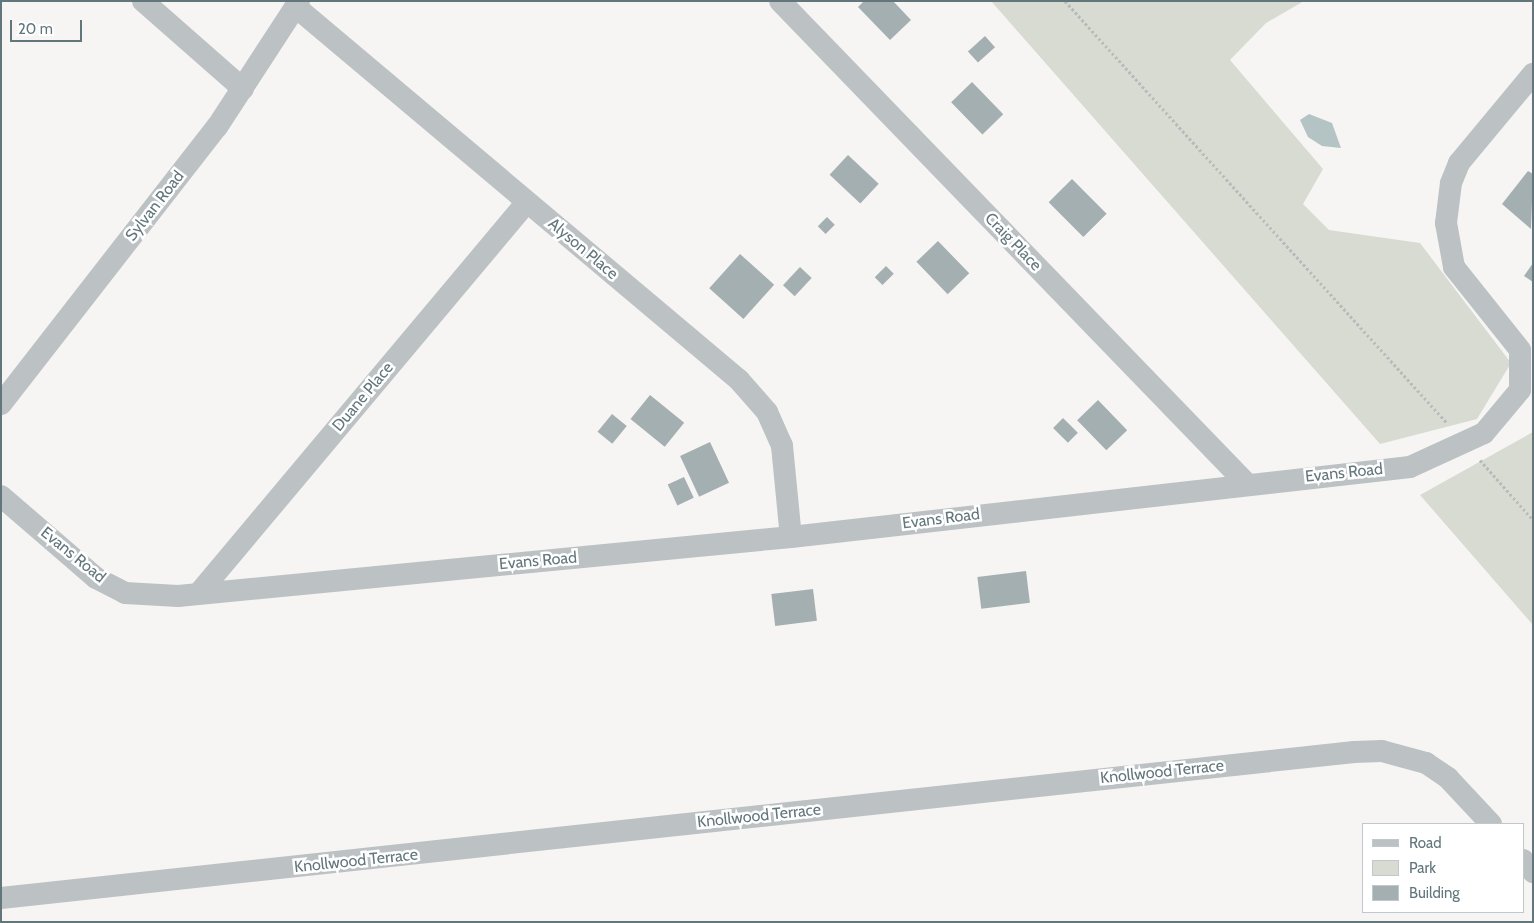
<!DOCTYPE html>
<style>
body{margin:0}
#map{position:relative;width:1534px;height:923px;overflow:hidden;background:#f6f5f3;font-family:Cabin,sans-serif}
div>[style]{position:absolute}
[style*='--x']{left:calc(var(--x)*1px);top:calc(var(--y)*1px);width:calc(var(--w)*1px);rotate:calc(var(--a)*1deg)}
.green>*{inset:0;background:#d7dbd2}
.water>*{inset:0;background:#b4c4c5}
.building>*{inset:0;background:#a4afb2;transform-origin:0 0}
.path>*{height:3px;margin-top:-1.5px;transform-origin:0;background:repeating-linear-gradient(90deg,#b7bbbc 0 2.5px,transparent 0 5px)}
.minor>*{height:22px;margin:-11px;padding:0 11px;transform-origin:11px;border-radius:11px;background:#bcc2c4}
span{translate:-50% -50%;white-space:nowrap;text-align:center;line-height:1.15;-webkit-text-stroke:5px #fff;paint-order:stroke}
.street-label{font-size:16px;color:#62767c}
.frame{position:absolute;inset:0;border:2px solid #62767c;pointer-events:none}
.legend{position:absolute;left:1362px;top:823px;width:162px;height:90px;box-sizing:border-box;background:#fff;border:1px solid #c0c8cb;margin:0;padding:6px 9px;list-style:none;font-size:15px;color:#62767c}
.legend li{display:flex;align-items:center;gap:10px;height:25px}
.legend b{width:25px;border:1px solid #c0c8cb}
.scale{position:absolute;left:10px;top:20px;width:72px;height:22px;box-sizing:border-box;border:2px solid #62767c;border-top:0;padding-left:6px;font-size:15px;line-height:18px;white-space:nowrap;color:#62767c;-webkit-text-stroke:4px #fff;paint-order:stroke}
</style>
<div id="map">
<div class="green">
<div style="clip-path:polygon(991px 1px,1304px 1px,1266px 23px,1230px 60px,1323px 169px,1303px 204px,1329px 230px,1420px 243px,1511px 363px,1477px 419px,1380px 444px)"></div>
<div style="clip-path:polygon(1533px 432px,1533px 625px,1420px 495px)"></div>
</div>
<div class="water">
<div style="clip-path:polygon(1309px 114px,1332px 123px,1341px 148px,1322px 146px,1308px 137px,1300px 120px)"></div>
</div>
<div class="building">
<div style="clip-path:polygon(864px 1px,893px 1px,911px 20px,890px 40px,858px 7px)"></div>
<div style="left:985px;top:36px;width:15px;height:23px;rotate:48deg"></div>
<div style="left:972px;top:82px;width:45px;height:29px;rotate:46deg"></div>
<div style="left:848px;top:155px;width:42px;height:27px;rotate:43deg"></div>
<div style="clip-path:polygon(1528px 171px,1533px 174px,1531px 229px,1502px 204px)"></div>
<div style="left:1072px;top:179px;width:49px;height:33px;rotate:45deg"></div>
<div style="left:827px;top:217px;width:11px;height:13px;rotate:45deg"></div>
<div style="left:938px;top:241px;width:45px;height:30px;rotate:46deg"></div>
<div style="left:740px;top:254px;width:46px;height:46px;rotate:42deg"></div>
<div style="clip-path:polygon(1533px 263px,1533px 282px,1524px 276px)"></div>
<div style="left:886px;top:266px;width:11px;height:16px;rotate:45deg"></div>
<div style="left:800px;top:267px;width:16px;height:25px;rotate:43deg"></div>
<div style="left:650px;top:395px;width:44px;height:31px;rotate:39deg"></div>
<div style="left:1098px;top:400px;width:42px;height:29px;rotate:46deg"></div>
<div style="left:612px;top:414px;width:19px;height:23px;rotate:39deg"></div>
<div style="left:1063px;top:418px;width:21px;height:14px;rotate:45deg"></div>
<div style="left:710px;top:442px;width:45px;height:33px;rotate:65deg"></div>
<div style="left:684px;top:477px;width:23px;height:18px;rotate:65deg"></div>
<div style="left:1026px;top:571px;width:32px;height:49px;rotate:83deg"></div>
<div style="left:813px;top:589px;width:32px;height:42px;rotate:83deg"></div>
</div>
<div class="path">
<div style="--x:1065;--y:1;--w:569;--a:47.85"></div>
<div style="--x:1480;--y:460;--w:80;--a:48.5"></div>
</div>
<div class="minor">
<div style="--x:143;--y:1;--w:133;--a:41.3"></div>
<div style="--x:780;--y:1;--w:670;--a:45.97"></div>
<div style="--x:296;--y:7;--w:579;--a:40.1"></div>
<div style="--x:739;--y:380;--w:43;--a:48.8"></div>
<div style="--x:767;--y:412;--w:37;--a:66"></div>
<div style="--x:782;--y:446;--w:91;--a:84.4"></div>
<div style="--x:1;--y:404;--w:351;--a:-52.1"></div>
<div style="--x:217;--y:127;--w:150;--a:-56.9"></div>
<div style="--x:1;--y:496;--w:125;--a:40.8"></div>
<div style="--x:96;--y:578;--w:33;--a:27"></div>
<div style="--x:125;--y:593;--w:53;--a:3.2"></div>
<div style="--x:178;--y:596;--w:616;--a:-5.5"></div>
<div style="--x:791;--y:537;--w:623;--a:-6.45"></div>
<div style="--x:1410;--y:467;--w:81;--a:-24.7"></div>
<div style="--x:1484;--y:433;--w:56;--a:-50.1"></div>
<div style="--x:1520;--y:390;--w:40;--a:-90"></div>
<div style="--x:1520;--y:350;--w:106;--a:-128.5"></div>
<div style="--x:1454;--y:267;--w:45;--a:-100.3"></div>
<div style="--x:1446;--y:223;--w:40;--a:-82.9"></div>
<div style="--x:1451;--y:183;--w:22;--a:-68"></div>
<div style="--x:1459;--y:163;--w:116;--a:-50.3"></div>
<div style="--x:199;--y:593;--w:510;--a:-50.01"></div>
<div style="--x:1523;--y:860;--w:16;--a:50"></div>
<div style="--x:1;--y:898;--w:1361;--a:-6.16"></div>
<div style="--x:1354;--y:752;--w:28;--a:-2"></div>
<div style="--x:1382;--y:751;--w:46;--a:15.3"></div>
<div style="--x:1426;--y:763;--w:27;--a:34"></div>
<div style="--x:1448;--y:778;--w:63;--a:46.9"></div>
</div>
<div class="street-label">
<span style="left:155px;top:206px;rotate:-52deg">Sylvan Road</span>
<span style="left:1013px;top:242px;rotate:46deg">Craig Place</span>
<span style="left:583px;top:249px;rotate:40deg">Alyson Place</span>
<span style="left:363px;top:397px;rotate:-50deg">Duane Place</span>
<span style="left:1344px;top:473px;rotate:-6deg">Evans Road</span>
<span style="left:941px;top:519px;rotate:-7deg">Evans Road</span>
<span style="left:73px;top:555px;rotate:39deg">Evans Road</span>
<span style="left:538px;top:561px;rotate:-5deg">Evans Road</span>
<span style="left:1162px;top:772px;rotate:-6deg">Knollwood Terrace</span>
<span style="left:759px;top:816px;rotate:-6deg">Knollwood Terrace</span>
<span style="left:356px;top:861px;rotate:-6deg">Knollwood Terrace</span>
</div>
<div class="frame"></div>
<ul class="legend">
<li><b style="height:6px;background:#bcc2c4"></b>Road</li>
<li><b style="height:14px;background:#d7dbd2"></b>Park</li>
<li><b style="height:14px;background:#a4afb2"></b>Building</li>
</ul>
<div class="scale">20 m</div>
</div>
